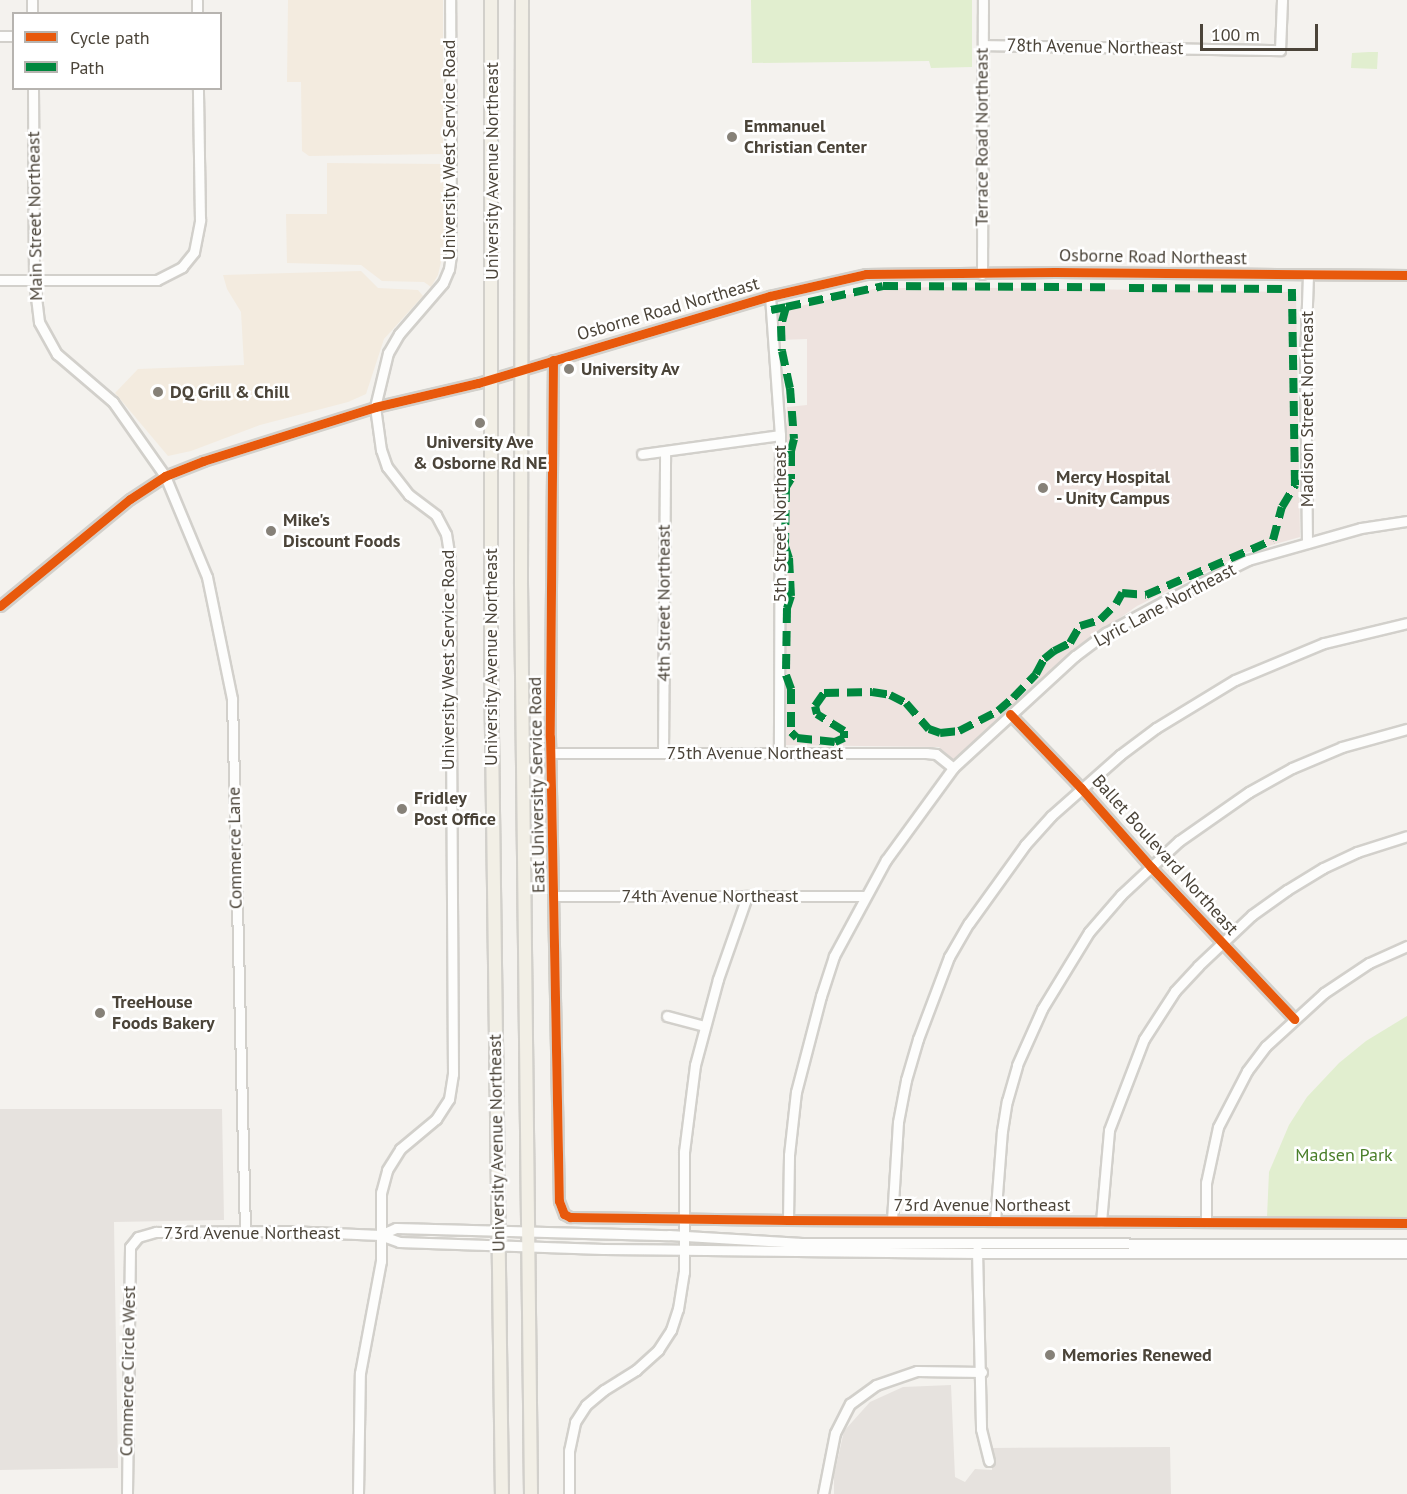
<!DOCTYPE html>
<style>
body{margin:0}
#map{position:relative;width:1407px;height:1494px;overflow:hidden;background:#f4f2ee;font-family:"PT Sans",sans-serif}
div>[style]{position:absolute}
[style*='--x']{left:calc(var(--x)*1px);top:calc(var(--y)*1px);width:calc(var(--w)*1px);rotate:calc(var(--a)*1deg)}
.commercial>*{inset:0;background:#f3ebdf}
.industrial>*{inset:0;background:#e6e2de}
.medical>*{inset:0;background:#eee3df}
.green>*{inset:0;background:#e1eecf}
.roads{filter:drop-shadow(2px 0 #d2d0cb) drop-shadow(-2px 0 #d2d0cb) drop-shadow(0 2px #d2d0cb) drop-shadow(0 -2px #d2d0cb)}
.minor>*{height:9px;margin:-4.5px;padding:0 4.5px;transform-origin:4.5px;border-radius:4.5px;background:#fdfdfc}
.major>*{height:12px;margin:-6px;padding:0 6px;transform-origin:6px;border-radius:6px;background:#f2efe6}
.quiet>*{height:8px;margin-top:-4px;transform-origin:0;background:repeating-linear-gradient(90deg,#00873e 0 15px,transparent 0 23px)}
.cycleway>*{height:9px;margin:-4.5px;padding:0 4.5px;transform-origin:4.5px;border-radius:4.5px;background:#e8590c}
.dots>*{width:16px;height:16px;translate:-50% -50%;box-sizing:border-box;border:3px solid #fff;border-radius:50%}
span{translate:-50% -50%;white-space:nowrap;text-align:center;line-height:1.15;-webkit-text-stroke:5px #fff;paint-order:stroke}
.street-label{font-size:18px;color:#4b4439}
.poi-label{font-size:18px;color:#4b4439;font-weight:700}
.left{translate:0 -50%;text-align:left}
.park-label{font-size:18px;color:#4a7f2a}
.legend{position:absolute;left:12px;top:12px;width:210px;height:78px;box-sizing:border-box;background:#fff;border:2px solid #b7b4b0;margin:0;padding:8px 10px;list-style:none;font-size:18px;color:#4b4439}
.legend li{display:flex;align-items:center;gap:12px;height:30px}
.legend b{width:30px;border:2px solid #b7b4b0}
.scale{position:absolute;left:1200px;top:24px;width:118px;height:27px;box-sizing:border-box;border:3px solid #4b4439;border-top:0;padding-left:8px;font-size:18px;line-height:21px;white-space:nowrap;color:#4b4439;-webkit-text-stroke:4px #fff;paint-order:stroke}
</style>
<div id="map">
<div class="commercial">
<div style="clip-path:polygon(288px 0,443px 0,443px 154px,309px 156px,302px 151px,301px 82px,287px 82px)"></div>
<div style="clip-path:polygon(327px 163px,444px 164px,444px 249px,438px 275px,431px 287px,424px 282px,382px 281px,361px 265px,287px 263px,286px 214px,327px 214px)"></div>
<div style="clip-path:polygon(361px 271px,378px 288px,418px 290px,423px 296px,384px 339px,366px 394px,348px 402px,260px 425px,191px 451px,168px 456px,115px 393px,138px 369px,244px 365px,241px 312px,227px 289px,223px 275px)"></div>
</div>
<div class="industrial">
<div style="clip-path:polygon(0 1109px,222px 1109px,224px 1220px,114px 1222px,118px 1468px,0 1470px)"></div>
<div style="clip-path:polygon(951px 1385px,955px 1477px,965px 1482px,975px 1469px,992px 1470px,992px 1448px,1170px 1447px,1171px 1494px,834px 1494px,834px 1475px,844px 1431px,870px 1402px,903px 1387px)"></div>
</div>
<div class="medical">
<div style="clip-path:polygon(934px 287px,1296px 292px,1300px 537px,1244px 553px,1137px 606px,1068px 654px,953px 760px,939px 747px,783px 745px,787px 407px,807px 405px,807px 339px,780px 340px,779px 311px,874px 289px)"></div>
</div>
<div class="green">
<div style="clip-path:polygon(751px 0,972px 0,972px 67px,931px 68px,929px 61px,752px 63px)"></div>
<div style="clip-path:polygon(1369px 52px,1378px 52px,1377px 69px,1351px 68px,1352px 53px)"></div>
<div style="clip-path:polygon(1407px 1016px,1407px 1217px,1267px 1217px,1269px 1172px,1289px 1125px,1307px 1097px,1339px 1063px,1366px 1041px)"></div>
</div>
<div class="roads">
<div class="minor">
<div style="--x:32;--y:0;--w:14;--a:90"></div>
<div style="--x:197;--y:0;--w:14;--a:90"></div>
<div style="--x:0;--y:36;--w:14;--a:0"></div>
<div style="--x:983;--y:45;--w:297;--a:1"></div>
<div style="--x:1280;--y:50;--w:50;--a:-87.7"></div>
<div style="--x:33;--y:88;--w:192;--a:89.7"></div>
<div style="--x:34;--y:280;--w:42;--a:83.2"></div>
<div style="--x:39;--y:322;--w:37;--a:61"></div>
<div style="--x:57;--y:354;--w:74;--a:40.6"></div>
<div style="--x:113;--y:402;--w:90;--a:54.9"></div>
<div style="--x:165;--y:476;--w:109;--a:67.4"></div>
<div style="--x:207;--y:577;--w:125;--a:78.4"></div>
<div style="--x:232;--y:699;--w:531;--a:88.6"></div>
<div style="--x:982;--y:274;--w:274;--a:-89.8"></div>
<div style="--x:0;--y:280;--w:157;--a:0"></div>
<div style="--x:157;--y:280;--w:28;--a:-27"></div>
<div style="--x:182;--y:267;--w:19;--a:-51"></div>
<div style="--x:194;--y:252;--w:33;--a:-79"></div>
<div style="--x:200;--y:220;--w:132;--a:-90.9"></div>
<div style="--x:770;--y:296;--w:139;--a:85.9"></div>
<div style="--x:780;--y:435;--w:317;--a:90.2"></div>
<div style="--x:553;--y:360;--w:377;--a:90.5"></div>
<div style="--x:550;--y:737;--w:464;--a:88.9"></div>
<div style="--x:559;--y:1201;--w:14;--a:69"></div>
<div style="--x:564;--y:1214;--w:7;--a:27"></div>
<div style="--x:570;--y:1217;--w:218;--a:0.8"></div>
<div style="--x:788;--y:1220;--w:619;--a:0.28"></div>
<div style="--x:642;--y:454;--w:139;--a:-7.8"></div>
<div style="--x:1307;--y:543;--w:182;--a:-90.6"></div>
<div style="--x:1305;--y:361;--w:86;--a:-88"></div>
<div style="--x:0;--y:606;--w:168;--a:-39.5"></div>
<div style="--x:130;--y:499;--w:42;--a:-33.3"></div>
<div style="--x:165;--y:476;--w:41;--a:-21.5"></div>
<div style="--x:203;--y:461;--w:180;--a:-17.4"></div>
<div style="--x:375;--y:407;--w:106;--a:-13.1"></div>
<div style="--x:478;--y:383;--w:305;--a:-16.6"></div>
<div style="--x:770;--y:296;--w:98;--a:-12.9"></div>
<div style="--x:866;--y:274;--w:189;--a:-0.6"></div>
<div style="--x:1055;--y:272;--w:352;--a:0.5"></div>
<div style="--x:1010;--y:714;--w:103;--a:46.2"></div>
<div style="--x:1081;--y:788;--w:106;--a:48.5"></div>
<div style="--x:1151;--y:867;--w:209;--a:46.7"></div>
<div style="--x:552;--y:753;--w:374;--a:0"></div>
<div style="--x:926;--y:753;--w:10;--a:6"></div>
<div style="--x:936;--y:754;--w:22;--a:39"></div>
<div style="--x:663;--y:753;--w:300;--a:-89.6"></div>
<div style="--x:555;--y:896;--w:310;--a:0"></div>
<div style="--x:667;--y:1016;--w:38;--a:15"></div>
<div style="--x:788;--y:1220;--w:65;--a:-89.1"></div>
<div style="--x:789;--y:1155;--w:63;--a:-83.7"></div>
<div style="--x:796;--y:1092;--w:99;--a:-75.4"></div>
<div style="--x:821;--y:996;--w:42;--a:-72"></div>
<div style="--x:834;--y:956;--w:109;--a:-61.6"></div>
<div style="--x:886;--y:860;--w:114;--a:-53.9"></div>
<div style="--x:953;--y:768;--w:166;--a:-42.6"></div>
<div style="--x:1075;--y:656;--w:39;--a:-37"></div>
<div style="--x:1106;--y:633;--w:65;--a:-28.5"></div>
<div style="--x:1163;--y:602;--w:95;--a:-26.3"></div>
<div style="--x:1248;--y:560;--w:117;--a:-15.8"></div>
<div style="--x:1361;--y:528;--w:47;--a:-8.7"></div>
<div style="--x:892;--y:1220;--w:98;--a:-86.5"></div>
<div style="--x:898;--y:1122;--w:43;--a:-79.2"></div>
<div style="--x:906;--y:1080;--w:43;--a:-73.7"></div>
<div style="--x:918;--y:1039;--w:88;--a:-69.3"></div>
<div style="--x:949;--y:957;--w:39;--a:-60"></div>
<div style="--x:969;--y:923;--w:96;--a:-54.3"></div>
<div style="--x:1025;--y:845;--w:39;--a:-48"></div>
<div style="--x:1051;--y:816;--w:92;--a:-41.5"></div>
<div style="--x:1120;--y:755;--w:45;--a:-36.9"></div>
<div style="--x:1156;--y:728;--w:92;--a:-31.3"></div>
<div style="--x:1235;--y:680;--w:96;--a:-22.6"></div>
<div style="--x:1324;--y:643;--w:85;--a:-13.5"></div>
<div style="--x:995;--y:1221;--w:90;--a:-85.6"></div>
<div style="--x:1002;--y:1131;--w:30;--a:-81"></div>
<div style="--x:1007;--y:1101;--w:37;--a:-74"></div>
<div style="--x:1017;--y:1065;--w:61;--a:-65.9"></div>
<div style="--x:1042;--y:1009;--w:90;--a:-58.6"></div>
<div style="--x:1089;--y:932;--w:49;--a:-49.1"></div>
<div style="--x:1121;--y:895;--w:79;--a:-43"></div>
<div style="--x:1179;--y:841;--w:85;--a:-35"></div>
<div style="--x:1249;--y:792;--w:49;--a:-29.2"></div>
<div style="--x:1292;--y:768;--w:54;--a:-22.8"></div>
<div style="--x:1342;--y:747;--w:67;--a:-15.5"></div>
<div style="--x:1101;--y:1222;--w:92;--a:-85"></div>
<div style="--x:1109;--y:1130;--w:97;--a:-69"></div>
<div style="--x:1144;--y:1039;--w:57;--a:-57.1"></div>
<div style="--x:1175;--y:991;--w:34;--a:-47"></div>
<div style="--x:1198;--y:966;--w:74;--a:-43.4"></div>
<div style="--x:1252;--y:915;--w:43;--a:-35.5"></div>
<div style="--x:1287;--y:890;--w:42;--a:-31.4"></div>
<div style="--x:1323;--y:868;--w:38;--a:-25"></div>
<div style="--x:1357;--y:852;--w:52;--a:-17.7"></div>
<div style="--x:1206;--y:1222;--w:39;--a:-90"></div>
<div style="--x:1206;--y:1183;--w:57;--a:-77.9"></div>
<div style="--x:1218;--y:1127;--w:63;--a:-62.6"></div>
<div style="--x:1247;--y:1071;--w:31;--a:-53"></div>
<div style="--x:1266;--y:1046;--w:79;--a:-42.4"></div>
<div style="--x:1324;--y:993;--w:54;--a:-33.7"></div>
<div style="--x:1369;--y:963;--w:42;--a:-24.1"></div>
<div style="--x:380;--y:1235;--w:17;--a:-24"></div>
<div style="--x:396;--y:1228;--w:273;--a:1.5"></div>
<div style="--x:669;--y:1235;--w:133;--a:3.4"></div>
<div style="--x:802;--y:1243;--w:605;--a:0.09"></div>
<div style="--x:977;--y:1250;--w:179;--a:88.7"></div>
<div style="--x:981;--y:1429;--w:33;--a:76"></div>
<div style="--x:127;--y:1494;--w:247;--a:-89.3"></div>
<div style="--x:130;--y:1247;--w:13;--a:-51"></div>
<div style="--x:138;--y:1237;--w:19;--a:-16"></div>
<div style="--x:156;--y:1232;--w:131;--a:-0.4"></div>
<div style="--x:287;--y:1231;--w:93;--a:2.5"></div>
<div style="--x:380;--y:1235;--w:20;--a:20"></div>
<div style="--x:399;--y:1242;--w:204;--a:2"></div>
<div style="--x:603;--y:1249;--w:375;--a:0.6"></div>
<div style="--x:978;--y:1253;--w:429;--a:0"></div>
<div style="--x:358;--y:1494;--w:121;--a:-89.1"></div>
<div style="--x:360;--y:1373;--w:114;--a:-79.4"></div>
<div style="--x:381;--y:1261;--w:68;--a:-90"></div>
<div style="--x:381;--y:1193;--w:24;--a:-75"></div>
<div style="--x:387;--y:1170;--w:25;--a:-58"></div>
<div style="--x:400;--y:1149;--w:47;--a:-39.8"></div>
<div style="--x:436;--y:1119;--w:24;--a:-57"></div>
<div style="--x:449;--y:1099;--w:25;--a:-81"></div>
<div style="--x:453;--y:1074;--w:515;--a:-90.33"></div>
<div style="--x:450;--y:559;--w:25;--a:-99"></div>
<div style="--x:446;--y:534;--w:21;--a:-118"></div>
<div style="--x:436;--y:515;--w:34;--a:-143"></div>
<div style="--x:409;--y:495;--w:36;--a:-128"></div>
<div style="--x:387;--y:467;--w:18;--a:-109"></div>
<div style="--x:381;--y:450;--w:43;--a:-97.9"></div>
<div style="--x:375;--y:407;--w:56;--a:-76.5"></div>
<div style="--x:388;--y:353;--w:22;--a:-60"></div>
<div style="--x:399;--y:334;--w:67;--a:-49.2"></div>
<div style="--x:443;--y:283;--w:15;--a:-67"></div>
<div style="--x:449;--y:269;--w:15;--a:-82"></div>
<div style="--x:451;--y:254;--w:254;--a:-90.2"></div>
<div style="--x:569;--y:1494;--w:43;--a:-90"></div>
<div style="--x:569;--y:1451;--w:30;--a:-78"></div>
<div style="--x:575;--y:1422;--w:20;--a:-57"></div>
<div style="--x:586;--y:1405;--w:23;--a:-40"></div>
<div style="--x:604;--y:1390;--w:38;--a:-32"></div>
<div style="--x:636;--y:1370;--w:30;--a:-42"></div>
<div style="--x:658;--y:1350;--w:24;--a:-57"></div>
<div style="--x:671;--y:1330;--w:22;--a:-72"></div>
<div style="--x:678;--y:1309;--w:37;--a:-81"></div>
<div style="--x:684;--y:1272;--w:120;--a:-90"></div>
<div style="--x:684;--y:1152;--w:88;--a:-82.8"></div>
<div style="--x:695;--y:1065;--w:89;--a:-75"></div>
<div style="--x:718;--y:979;--w:88;--a:-70.7"></div>
<div style="--x:823;--y:1494;--w:62;--a:-78.9"></div>
<div style="--x:835;--y:1433;--w:33;--a:-63"></div>
<div style="--x:850;--y:1404;--w:32;--a:-36"></div>
<div style="--x:876;--y:1385;--w:43;--a:-18.9"></div>
<div style="--x:917;--y:1371;--w:65;--a:0.9"></div>
</div>
<div class="major">
<div style="--x:491;--y:0;--w:658;--a:90"></div>
<div style="--x:491;--y:658;--w:836;--a:89.25"></div>
<div style="--x:522;--y:0;--w:584;--a:90.1"></div>
<div style="--x:521;--y:584;--w:910;--a:89.37"></div>
</div>
</div>
<div class="quiet">
<div style="--x:1129;--y:288;--w:157;--a:0.4"></div>
<div style="--x:786;--y:307;--w:99;--a:-12.2"></div>
<div style="--x:883;--y:286;--w:222;--a:0.3"></div>
<div style="--x:771;--y:310;--w:15;--a:-11"></div>
<div style="--x:786;--y:307;--w:20;--a:105"></div>
<div style="--x:781;--y:326;--w:25;--a:88"></div>
<div style="--x:782;--y:351;--w:38;--a:78"></div>
<div style="--x:790;--y:388;--w:51;--a:85.5"></div>
<div style="--x:794;--y:439;--w:12;--a:104"></div>
<div style="--x:791;--y:451;--w:28;--a:90"></div>
<div style="--x:791;--y:479;--w:9;--a:122"></div>
<div style="--x:786;--y:487;--w:59;--a:91"></div>
<div style="--x:785;--y:546;--w:13;--a:72"></div>
<div style="--x:789;--y:558;--w:38;--a:87"></div>
<div style="--x:791;--y:596;--w:13;--a:108"></div>
<div style="--x:787;--y:608;--w:67;--a:90.9"></div>
<div style="--x:786;--y:675;--w:15;--a:70"></div>
<div style="--x:791;--y:689;--w:43;--a:90"></div>
<div style="--x:791;--y:732;--w:8;--a:45"></div>
<div style="--x:797;--y:738;--w:38;--a:6"></div>
<div style="--x:835;--y:742;--w:10;--a:-24"></div>
<div style="--x:844;--y:738;--w:7;--a:-90"></div>
<div style="--x:844;--y:731;--w:32;--a:-148"></div>
<div style="--x:817;--y:714;--w:8;--a:-104"></div>
<div style="--x:815;--y:706;--w:16;--a:-55"></div>
<div style="--x:824;--y:693;--w:48;--a:-1.2"></div>
<div style="--x:872;--y:692;--w:18;--a:9"></div>
<div style="--x:890;--y:695;--w:18;--a:27"></div>
<div style="--x:906;--y:703;--w:35;--a:49"></div>
<div style="--x:929;--y:729;--w:12;--a:20"></div>
<div style="--x:940;--y:733;--w:19;--a:-6"></div>
<div style="--x:959;--y:731;--w:44;--a:-27.1"></div>
<div style="--x:998;--y:711;--w:20;--a:-41"></div>
<div style="--x:1013;--y:698;--w:33;--a:-46"></div>
<div style="--x:1036;--y:674;--w:17;--a:-62"></div>
<div style="--x:1044;--y:659;--w:13;--a:-39"></div>
<div style="--x:1054;--y:651;--w:18;--a:-27"></div>
<div style="--x:1070;--y:643;--w:20;--a:-60"></div>
<div style="--x:1080;--y:626;--w:21;--a:-17"></div>
<div style="--x:1100;--y:620;--w:23;--a:-45"></div>
<div style="--x:1116;--y:604;--w:13;--a:-61"></div>
<div style="--x:1122;--y:593;--w:24;--a:5"></div>
<div style="--x:1146;--y:595;--w:138;--a:-23.4"></div>
<div style="--x:1273;--y:540;--w:34;--a:-75"></div>
<div style="--x:1282;--y:507;--w:26;--a:-59"></div>
<div style="--x:1295;--y:485;--w:196;--a:-90.9"></div>
</div>
<div class="cycleway">
<div style="--x:553;--y:360;--w:377;--a:90.5"></div>
<div style="--x:550;--y:737;--w:464;--a:88.9"></div>
<div style="--x:559;--y:1201;--w:14;--a:69"></div>
<div style="--x:564;--y:1214;--w:7;--a:27"></div>
<div style="--x:570;--y:1217;--w:218;--a:0.8"></div>
<div style="--x:788;--y:1220;--w:619;--a:0.28"></div>
<div style="--x:0;--y:606;--w:168;--a:-39.5"></div>
<div style="--x:130;--y:499;--w:42;--a:-33.3"></div>
<div style="--x:165;--y:476;--w:41;--a:-21.5"></div>
<div style="--x:203;--y:461;--w:180;--a:-17.4"></div>
<div style="--x:375;--y:407;--w:106;--a:-13.1"></div>
<div style="--x:478;--y:383;--w:305;--a:-16.6"></div>
<div style="--x:770;--y:296;--w:98;--a:-12.9"></div>
<div style="--x:866;--y:274;--w:189;--a:-0.6"></div>
<div style="--x:1055;--y:272;--w:352;--a:0.5"></div>
<div style="--x:1010;--y:714;--w:103;--a:46.2"></div>
<div style="--x:1081;--y:788;--w:106;--a:48.5"></div>
<div style="--x:1151;--y:867;--w:209;--a:46.7"></div>
</div>
<div class="dots">
<div style="left:732px;top:137px;background:#868178"></div>
<div style="left:569px;top:369px;background:#868178"></div>
<div style="left:158px;top:392px;background:#868178"></div>
<div style="left:480px;top:423px;background:#868178"></div>
<div style="left:1043px;top:488px;background:#868178"></div>
<div style="left:271px;top:531px;background:#868178"></div>
<div style="left:402px;top:809px;background:#868178"></div>
<div style="left:100px;top:1013px;background:#868178"></div>
<div style="left:1050px;top:1355px;background:#868178"></div>
</div>
<div class="street-label">
<span style="left:1095px;top:47px;rotate:1deg">78th Avenue Northeast</span>
<span style="left:982px;top:137px;rotate:-90deg">Terrace Road Northeast</span>
<span style="left:449px;top:150px;rotate:-90deg">University West Service Road</span>
<span style="left:492px;top:171px;rotate:-90deg">University Avenue Northeast</span>
<span style="left:35px;top:216px;rotate:-91deg">Main Street Northeast</span>
<span style="left:1153px;top:257px;rotate:1deg">Osborne Road Northeast</span>
<span style="left:668px;top:309px;rotate:-16deg">Osborne Road Northeast</span>
<span style="left:1307px;top:409px;rotate:-90deg">Madison Street Northeast</span>
<span style="left:780px;top:524px;rotate:-90deg">5th Street Northeast</span>
<span style="left:664px;top:603px;rotate:-90deg">4th Street Northeast</span>
<span style="left:1165px;top:605px;rotate:-28deg">Lyric Lane Northeast</span>
<span style="left:491px;top:657px;rotate:-90deg">University Avenue Northeast</span>
<span style="left:448px;top:660px;rotate:-90deg">University West Service Road</span>
<span style="left:755px;top:753px">75th Avenue Northeast</span>
<span style="left:537px;top:785px;rotate:-91deg">East University Service Road</span>
<span style="left:235px;top:848px;rotate:-91deg">Commerce Lane</span>
<span style="left:1165px;top:855px;rotate:48deg">Ballet Boulevard Northeast</span>
<span style="left:710px;top:896px">74th Avenue Northeast</span>
<span style="left:497px;top:1143px;rotate:-91deg">University Avenue Northeast</span>
<span style="left:982px;top:1205px">73rd Avenue Northeast</span>
<span style="left:252px;top:1233px">73rd Avenue Northeast</span>
<span style="left:128px;top:1371px;rotate:-89deg">Commerce Circle West</span>
</div>
<div class="poi-label">
<span class="left" style="left:744px;top:137px">Emmanuel<br>Christian Center</span>
<span class="left" style="left:581px;top:369px">University Av</span>
<span class="left" style="left:170px;top:392px">DQ Grill &amp; Chill</span>
<span style="left:480px;top:453px">University Ave<br>&amp; Osborne Rd NE</span>
<span class="left" style="left:1056px;top:488px">Mercy Hospital<br>- Unity Campus</span>
<span class="left" style="left:283px;top:531px">Mike's<br>Discount Foods</span>
<span class="left" style="left:414px;top:809px">Fridley<br>Post Office</span>
<span class="left" style="left:112px;top:1013px">TreeHouse<br>Foods Bakery</span>
<span class="left" style="left:1062px;top:1355px">Memories Renewed</span>
</div>
<div class="park-label">
<span style="left:1344px;top:1155px">Madsen Park</span>
</div>
<ul class="legend">
<li><b style="height:8px;background:#e8590c"></b>Cycle path</li>
<li><b style="height:8px;background:#00873e"></b>Path</li>
</ul>
<div class="scale">100 m</div>
</div>
